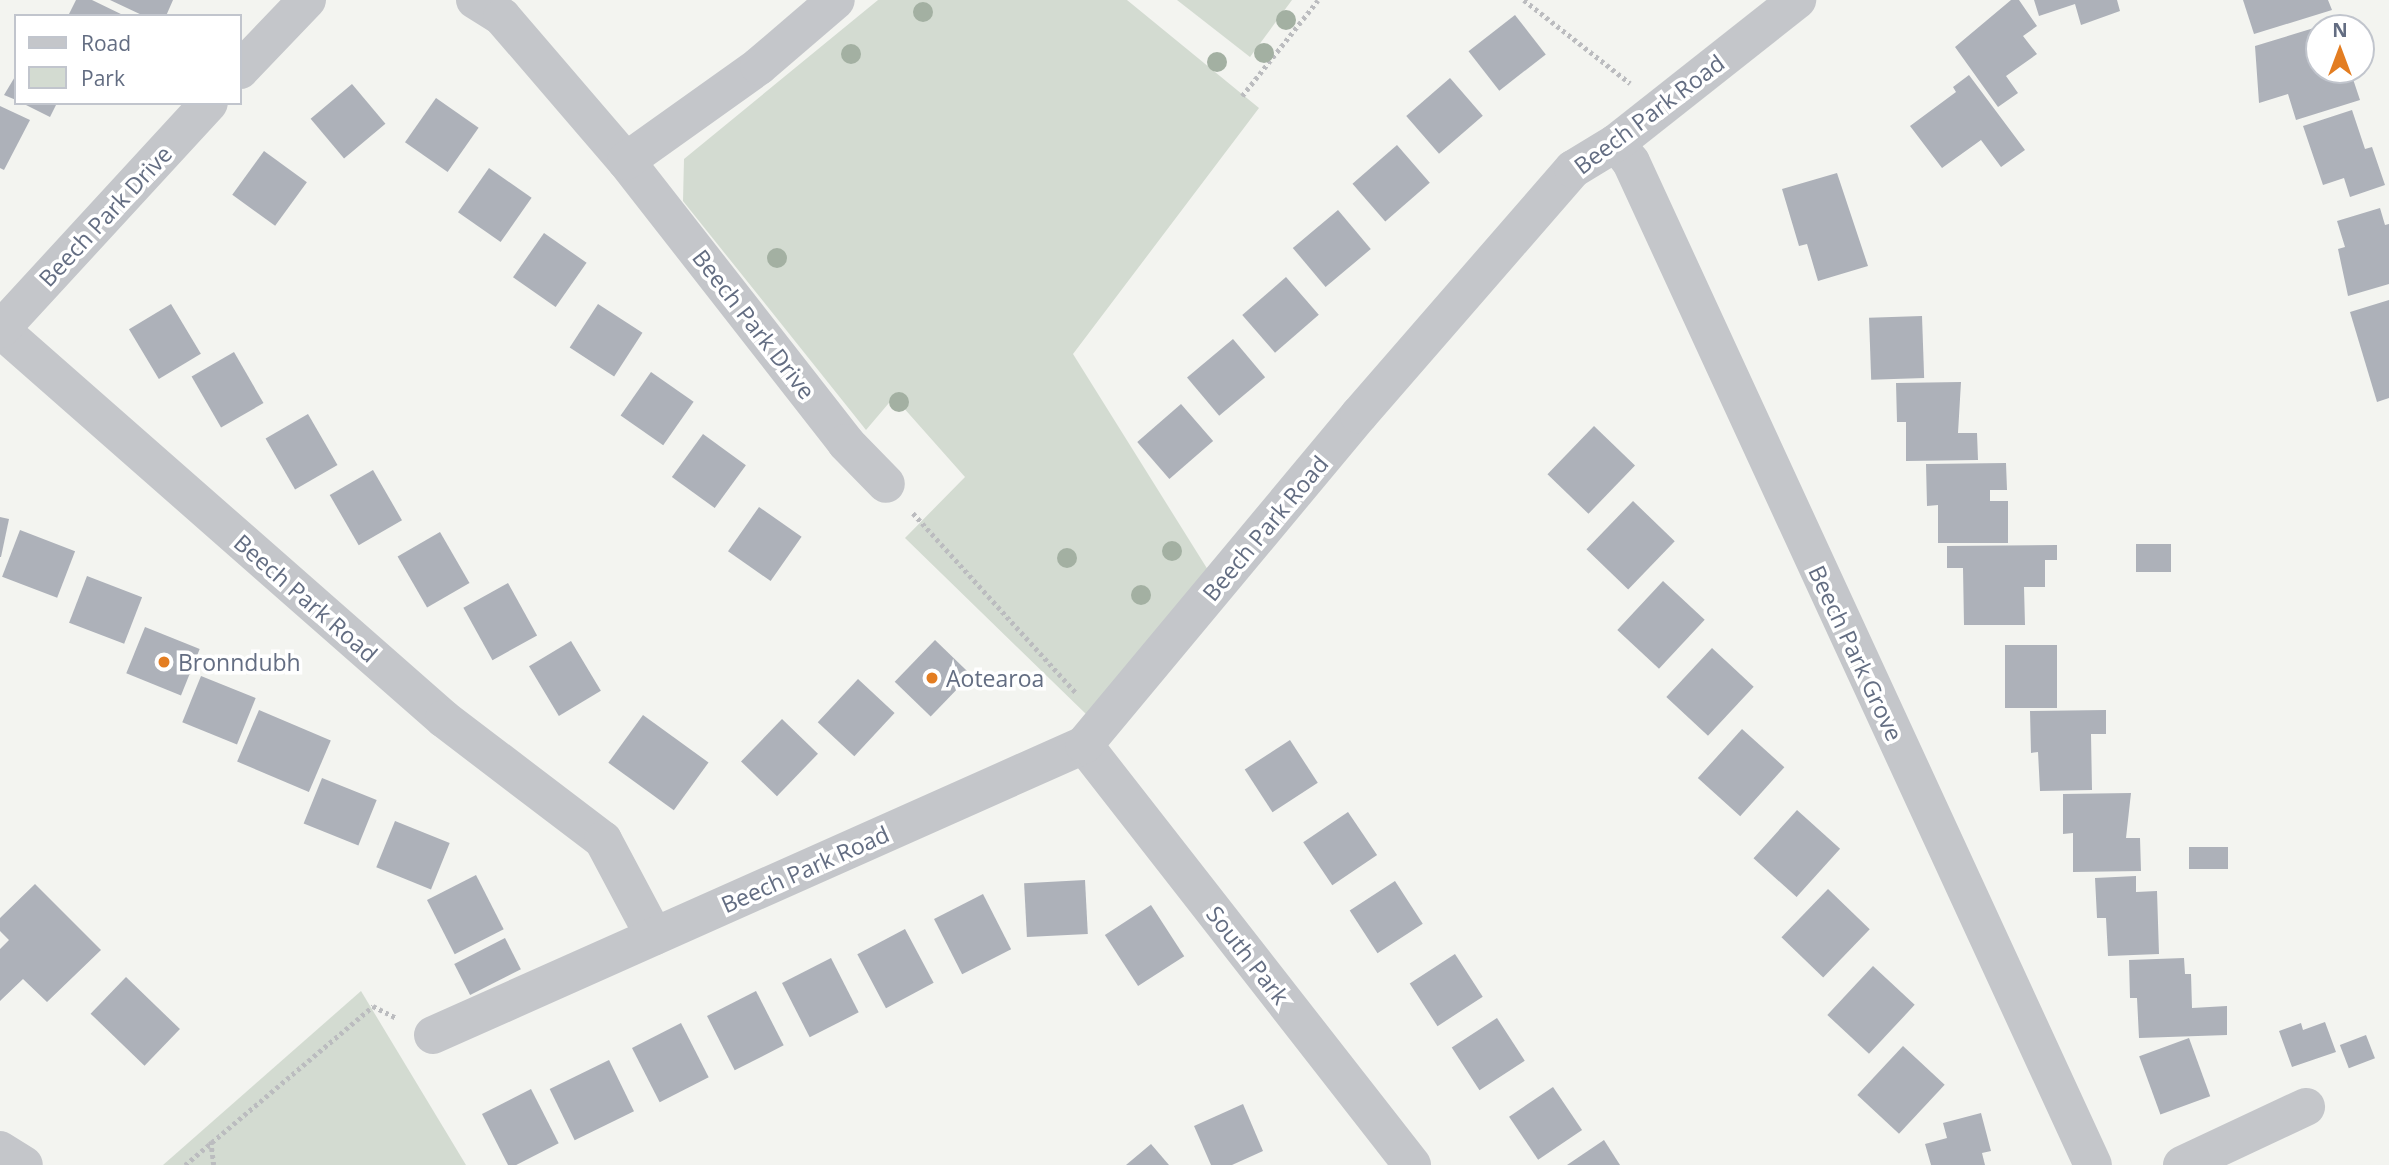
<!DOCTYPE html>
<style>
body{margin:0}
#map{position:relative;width:2389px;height:1165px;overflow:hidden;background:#f3f4f0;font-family:"Open Sans",sans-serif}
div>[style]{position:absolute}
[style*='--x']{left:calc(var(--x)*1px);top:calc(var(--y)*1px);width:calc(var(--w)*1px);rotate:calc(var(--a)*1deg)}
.green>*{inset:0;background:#d3dbd1}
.building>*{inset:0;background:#adb1b9;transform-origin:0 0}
.path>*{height:4.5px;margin-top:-2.25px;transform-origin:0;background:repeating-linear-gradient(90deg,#bbbcbf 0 3.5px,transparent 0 7px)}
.street>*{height:38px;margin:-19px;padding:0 19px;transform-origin:19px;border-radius:19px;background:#c4c6ca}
.trees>*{width:20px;height:20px;margin:-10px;border-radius:50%;background:#a3b0a2}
.dots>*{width:19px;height:19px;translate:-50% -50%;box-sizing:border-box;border:4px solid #fff;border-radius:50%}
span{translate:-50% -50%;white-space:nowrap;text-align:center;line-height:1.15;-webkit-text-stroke:7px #fff;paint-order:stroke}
.street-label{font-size:23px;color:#636d82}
.poi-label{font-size:23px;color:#636d82}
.left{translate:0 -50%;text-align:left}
.legend{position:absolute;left:14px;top:14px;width:228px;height:91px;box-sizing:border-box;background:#fff;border:2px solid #c1c5cd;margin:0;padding:9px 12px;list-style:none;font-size:21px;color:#636d82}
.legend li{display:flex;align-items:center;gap:14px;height:35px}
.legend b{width:35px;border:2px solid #c1c5cd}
.north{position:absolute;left:2305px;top:14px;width:70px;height:70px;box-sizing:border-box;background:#fff;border:2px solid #c1c5cd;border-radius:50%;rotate:0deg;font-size:19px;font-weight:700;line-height:28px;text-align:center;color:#636d82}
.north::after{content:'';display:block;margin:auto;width:24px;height:32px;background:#e37d21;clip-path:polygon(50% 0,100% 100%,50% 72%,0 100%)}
</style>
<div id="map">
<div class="green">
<div style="clip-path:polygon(878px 0,1127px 0,1259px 108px,1073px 354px,1208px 570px,1087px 715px,905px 538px,965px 477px,894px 397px,866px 430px,683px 201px,684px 159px)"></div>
<div style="clip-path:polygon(1177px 0,1292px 0,1250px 57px)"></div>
<div style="clip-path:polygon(361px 991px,466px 1165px,163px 1165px)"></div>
</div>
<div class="building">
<div style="clip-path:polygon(76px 0,92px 0,125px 16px,68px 16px)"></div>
<div style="clip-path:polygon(110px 0,173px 0,166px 16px,144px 16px)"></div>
<div style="clip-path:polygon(2011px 0,2019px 0,2037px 26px,2023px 36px,2037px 54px,2006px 76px,2018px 93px,1998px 107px,1955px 47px)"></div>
<div style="clip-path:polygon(2034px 0,2117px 0,2120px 11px,2081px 25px,2075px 4px,2039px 16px)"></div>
<div style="clip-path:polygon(2243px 0,2328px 0,2332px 10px,2254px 34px)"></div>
<div style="left:1515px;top:15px;width:50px;height:59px;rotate:52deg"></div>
<div style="clip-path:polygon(2327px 24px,2328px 28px,2319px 28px,2319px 70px,2351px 73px,2360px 100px,2296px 120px,2288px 94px,2259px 103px,2255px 46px)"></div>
<div style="clip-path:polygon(16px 75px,16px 100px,4px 95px)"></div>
<div style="clip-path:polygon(1969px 75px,2025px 150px,2001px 167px,1981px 140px,1942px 168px,1910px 126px,1956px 92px,1953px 87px)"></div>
<div style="left:1450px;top:78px;width:50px;height:58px;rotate:49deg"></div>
<div style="left:352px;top:84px;width:52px;height:54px;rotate:50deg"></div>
<div style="left:436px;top:98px;width:52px;height:54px;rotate:35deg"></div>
<div style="clip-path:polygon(22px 103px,57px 103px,50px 117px)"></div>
<div style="clip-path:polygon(0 106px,30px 120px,4px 170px,0 168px)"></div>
<div style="clip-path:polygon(2352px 110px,2365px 149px,2372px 147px,2385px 185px,2350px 197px,2344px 178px,2323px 185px,2303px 126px)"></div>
<div style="left:1397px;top:145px;width:50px;height:59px;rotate:49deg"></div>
<div style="left:264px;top:151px;width:53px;height:54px;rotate:36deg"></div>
<div style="left:489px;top:168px;width:52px;height:54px;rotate:35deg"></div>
<div style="clip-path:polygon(1837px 173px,1868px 266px,1818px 281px,1807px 244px,1799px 246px,1782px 189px)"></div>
<div style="clip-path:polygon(2380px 208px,2385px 225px,2389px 224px,2389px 284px,2348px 296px,2338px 249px,2345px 247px,2337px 221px)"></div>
<div style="left:1338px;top:210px;width:51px;height:59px;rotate:50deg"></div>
<div style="left:544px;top:233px;width:52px;height:54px;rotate:35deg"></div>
<div style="left:1286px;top:277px;width:50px;height:58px;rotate:49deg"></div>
<div style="clip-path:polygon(2389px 300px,2389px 398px,2377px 402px,2350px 312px)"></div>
<div style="left:171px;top:304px;width:58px;height:49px;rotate:59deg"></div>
<div style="left:598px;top:304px;width:53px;height:52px;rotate:33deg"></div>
<div style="left:1922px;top:316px;width:62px;height:53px;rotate:88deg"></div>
<div style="left:1233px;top:339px;width:50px;height:60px;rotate:50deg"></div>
<div style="left:234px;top:352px;width:59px;height:49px;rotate:60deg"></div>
<div style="left:651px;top:372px;width:52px;height:53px;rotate:35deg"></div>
<div style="clip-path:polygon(1961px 382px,1958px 433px,1977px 433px,1978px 460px,1906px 461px,1906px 422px,1897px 422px,1896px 383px)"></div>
<div style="left:1181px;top:404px;width:49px;height:58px;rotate:49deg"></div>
<div style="left:308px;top:414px;width:59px;height:49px;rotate:60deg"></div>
<div style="left:1594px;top:426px;width:57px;height:67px;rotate:44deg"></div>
<div style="left:703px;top:434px;width:53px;height:53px;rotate:36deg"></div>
<div style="clip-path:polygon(2006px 463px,2007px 490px,1990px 490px,1990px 501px,2008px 501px,2008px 543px,1938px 543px,1938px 505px,1927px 506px,1926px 464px)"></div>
<div style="left:373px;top:470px;width:58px;height:50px;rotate:60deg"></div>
<div style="left:1633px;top:501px;width:58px;height:67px;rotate:44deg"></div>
<div style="left:759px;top:507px;width:52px;height:54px;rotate:35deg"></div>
<div style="clip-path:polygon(0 517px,9px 519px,1px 557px,0 557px)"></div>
<div style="left:20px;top:530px;width:59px;height:50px;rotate:21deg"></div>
<div style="left:440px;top:532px;width:59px;height:49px;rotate:60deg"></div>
<div style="left:2136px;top:544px;width:35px;height:28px"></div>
<div style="clip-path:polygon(2057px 545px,2057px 560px,2045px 560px,2045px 587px,2024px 587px,2025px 625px,1964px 625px,1963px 568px,1947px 568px,1947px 546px)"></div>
<div style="left:87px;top:576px;width:59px;height:50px;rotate:21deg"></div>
<div style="left:1663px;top:581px;width:57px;height:67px;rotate:43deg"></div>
<div style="left:508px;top:583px;width:60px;height:51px;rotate:61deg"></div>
<div style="left:145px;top:627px;width:59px;height:50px;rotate:22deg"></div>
<div style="left:935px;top:640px;width:50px;height:58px;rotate:44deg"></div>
<div style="left:571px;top:641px;width:58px;height:49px;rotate:59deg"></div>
<div style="left:2005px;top:645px;width:52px;height:63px"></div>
<div style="left:1712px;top:648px;width:57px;height:67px;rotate:43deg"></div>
<div style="left:201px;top:676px;width:59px;height:50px;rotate:22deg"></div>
<div style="left:858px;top:679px;width:50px;height:59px;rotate:43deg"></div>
<div style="left:259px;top:710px;width:78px;height:56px;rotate:23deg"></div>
<div style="clip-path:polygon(2106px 710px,2106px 734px,2091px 734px,2092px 790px,2040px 791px,2038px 752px,2031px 753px,2030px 711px)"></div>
<div style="left:643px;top:715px;width:81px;height:59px;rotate:36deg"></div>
<div style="left:782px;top:719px;width:50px;height:59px;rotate:44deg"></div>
<div style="left:1742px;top:729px;width:57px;height:66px;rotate:42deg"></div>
<div style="left:1290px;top:740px;width:51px;height:54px;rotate:57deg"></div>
<div style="left:322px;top:778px;width:59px;height:49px;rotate:22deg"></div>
<div style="clip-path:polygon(2131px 793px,2126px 838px,2140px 838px,2141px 871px,2073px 872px,2073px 833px,2063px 834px,2063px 794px)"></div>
<div style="left:1797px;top:810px;width:58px;height:65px;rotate:42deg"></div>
<div style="left:1348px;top:812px;width:52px;height:54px;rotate:56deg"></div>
<div style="left:395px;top:821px;width:59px;height:50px;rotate:22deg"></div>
<div style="left:2228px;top:847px;width:22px;height:39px;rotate:90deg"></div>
<div style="left:476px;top:875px;width:61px;height:55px;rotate:63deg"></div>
<div style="clip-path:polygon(2136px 876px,2136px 892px,2157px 891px,2159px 954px,2108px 956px,2106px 918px,2097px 918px,2095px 878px)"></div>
<div style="left:1085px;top:880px;width:54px;height:61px;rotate:87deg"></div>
<div style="left:1395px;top:881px;width:51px;height:54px;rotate:57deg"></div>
<div style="clip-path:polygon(35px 884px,101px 950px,47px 1002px,23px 979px,0 1001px,0 949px,9px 940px,0 931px,0 918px)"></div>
<div style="left:1828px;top:889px;width:58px;height:67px;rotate:44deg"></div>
<div style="left:983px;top:894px;width:62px;height:55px;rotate:63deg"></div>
<div style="left:1151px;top:905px;width:61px;height:55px;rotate:57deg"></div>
<div style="left:905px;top:929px;width:61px;height:54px;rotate:62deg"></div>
<div style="left:505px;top:938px;width:35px;height:57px;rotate:63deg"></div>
<div style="left:1455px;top:954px;width:51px;height:54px;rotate:57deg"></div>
<div style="left:831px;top:958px;width:61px;height:55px;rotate:63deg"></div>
<div style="clip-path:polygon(2184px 958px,2185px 974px,2191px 974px,2192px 1008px,2227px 1006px,2227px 1035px,2139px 1038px,2137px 998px,2130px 998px,2129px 960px)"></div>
<div style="left:1873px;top:966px;width:57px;height:67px;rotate:43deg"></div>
<div style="left:126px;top:977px;width:75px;height:51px;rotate:44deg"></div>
<div style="left:756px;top:991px;width:61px;height:55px;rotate:63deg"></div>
<div style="left:1497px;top:1018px;width:51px;height:54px;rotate:57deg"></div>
<div style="clip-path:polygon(2325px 1022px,2336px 1052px,2292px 1067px,2279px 1031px,2301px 1023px,2303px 1030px)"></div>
<div style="left:681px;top:1023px;width:61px;height:55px;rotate:63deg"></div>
<div style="left:2366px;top:1035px;width:25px;height:28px;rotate:69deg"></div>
<div style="left:2189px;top:1038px;width:62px;height:53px;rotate:70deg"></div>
<div style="left:1903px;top:1046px;width:57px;height:67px;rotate:43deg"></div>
<div style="left:609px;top:1060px;width:57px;height:66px;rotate:64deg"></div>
<div style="left:1553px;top:1087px;width:52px;height:53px;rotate:56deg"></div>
<div style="left:531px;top:1089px;width:61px;height:55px;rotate:63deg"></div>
<div style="clip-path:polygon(1243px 1104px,1263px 1151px,1232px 1165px,1211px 1165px,1194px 1126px)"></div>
<div style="clip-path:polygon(1981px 1113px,1991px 1151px,1982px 1153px,1985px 1165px,1931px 1165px,1925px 1144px,1947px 1138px,1943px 1123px)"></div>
<div style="clip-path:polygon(1604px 1140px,1620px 1165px,1567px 1165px)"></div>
<div style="clip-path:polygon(1151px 1144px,1169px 1165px,1126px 1165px)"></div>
</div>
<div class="path">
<div style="--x:1524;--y:0;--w:135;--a:38.1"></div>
<div style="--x:1242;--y:96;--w:122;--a:-51.6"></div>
<div style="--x:913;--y:513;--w:243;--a:47.8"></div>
<div style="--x:211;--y:1141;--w:24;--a:83"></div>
<div style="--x:185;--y:1165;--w:246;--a:-40.2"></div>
<div style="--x:373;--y:1006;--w:27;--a:27"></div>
</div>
<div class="street">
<div style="--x:475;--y:0;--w:32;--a:32"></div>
<div style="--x:502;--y:17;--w:190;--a:49.3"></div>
<div style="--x:626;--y:161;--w:358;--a:52"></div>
<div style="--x:846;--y:443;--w:57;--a:45.7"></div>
<div style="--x:240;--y:70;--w:97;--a:-46.3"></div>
<div style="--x:1616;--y:143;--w:24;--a:52"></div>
<div style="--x:1631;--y:162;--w:1104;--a:65.27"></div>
<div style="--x:626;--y:161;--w:163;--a:-35.5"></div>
<div style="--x:759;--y:66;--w:101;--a:-40.6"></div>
<div style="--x:0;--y:329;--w:591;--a:41.3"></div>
<div style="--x:444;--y:719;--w:200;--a:37.3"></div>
<div style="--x:603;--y:840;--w:109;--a:62"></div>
<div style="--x:1;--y:329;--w:307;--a:-47.4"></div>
<div style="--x:1084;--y:745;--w:533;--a:52.01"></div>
<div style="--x:433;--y:1035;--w:713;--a:-24.01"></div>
<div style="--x:1084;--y:745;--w:430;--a:-50.2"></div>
<div style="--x:1359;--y:415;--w:326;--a:-49"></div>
<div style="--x:1573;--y:169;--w:50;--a:-31.2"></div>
<div style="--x:1616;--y:143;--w:231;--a:-38.3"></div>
<div style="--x:0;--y:1150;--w:28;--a:32"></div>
<div style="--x:2182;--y:1165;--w:137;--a:-25.1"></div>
</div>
<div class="trees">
<div style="left:923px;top:12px"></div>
<div style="left:1286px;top:20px"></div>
<div style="left:1264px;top:53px"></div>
<div style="left:851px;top:54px"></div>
<div style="left:1217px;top:62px"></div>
<div style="left:777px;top:258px"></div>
<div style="left:899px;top:402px"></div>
<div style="left:1172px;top:551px"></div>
<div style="left:1067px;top:558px"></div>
<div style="left:1141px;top:595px"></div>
</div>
<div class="dots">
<div style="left:164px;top:662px;background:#e37d21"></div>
<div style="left:932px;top:678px;background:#e37d21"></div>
</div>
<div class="street-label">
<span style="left:1649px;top:114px;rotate:-37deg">Beech Park Road</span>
<span style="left:105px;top:216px;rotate:-47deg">Beech Park Drive</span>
<span style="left:754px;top:324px;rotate:52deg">Beech Park Drive</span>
<span style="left:1265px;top:528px;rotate:-50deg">Beech Park Road</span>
<span style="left:306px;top:598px;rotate:41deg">Beech Park Road</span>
<span style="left:1856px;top:653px;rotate:65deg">Beech Park Grove</span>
<span style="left:805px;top:869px;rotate:-24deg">Beech Park Road</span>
<span style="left:1248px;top:955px;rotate:52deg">South Park</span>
</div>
<div class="poi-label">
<span class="left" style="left:178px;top:662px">Bronndubh</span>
<span class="left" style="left:946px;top:678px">Aotearoa</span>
</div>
<ul class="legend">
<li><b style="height:9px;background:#c4c6ca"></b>Road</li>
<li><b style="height:19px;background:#d3dbd1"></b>Park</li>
</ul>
<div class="north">N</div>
</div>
